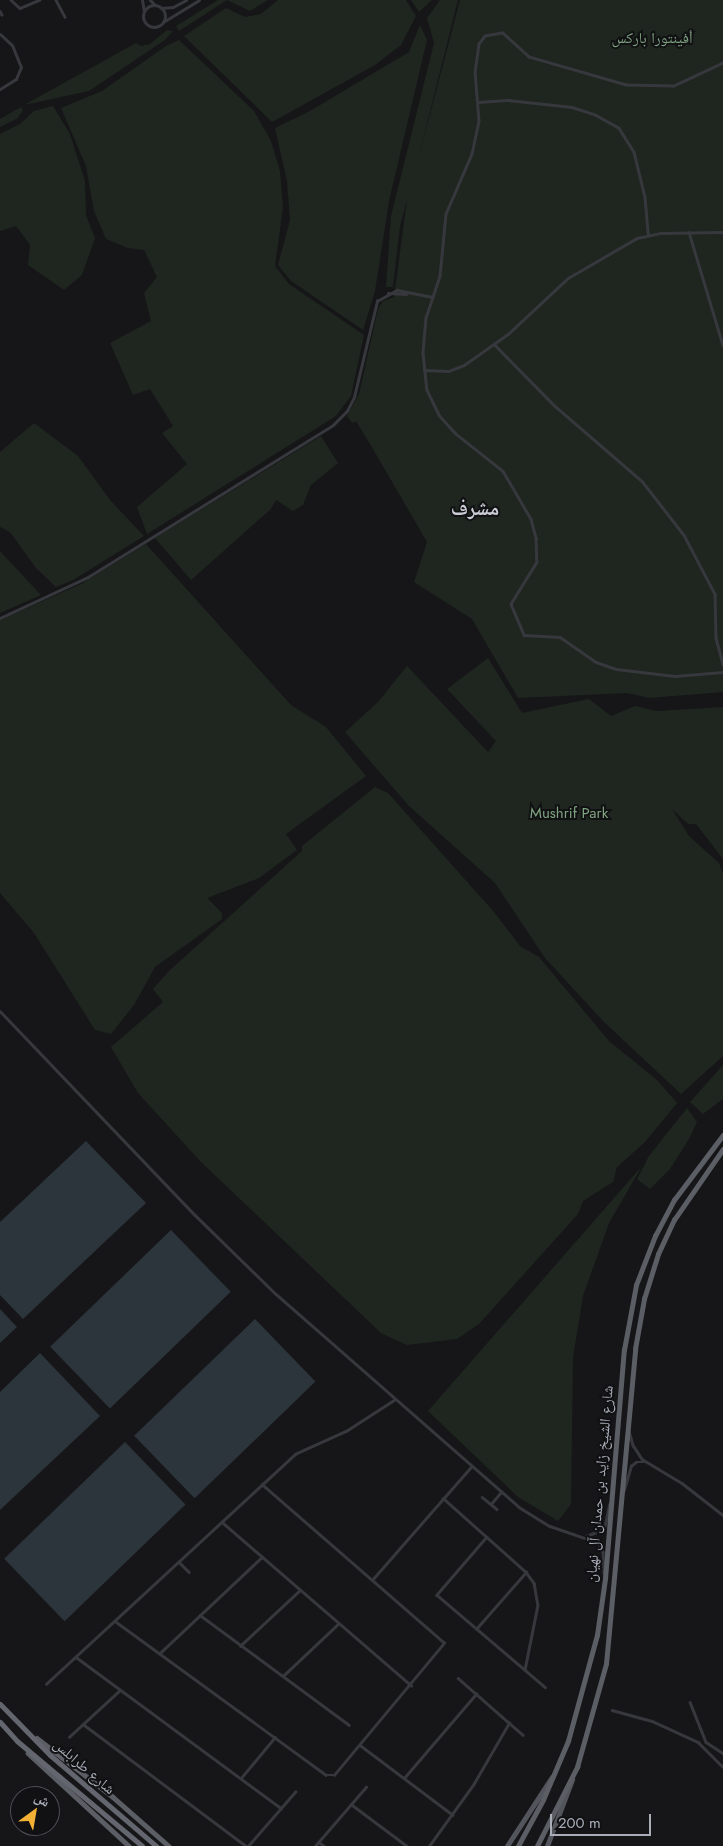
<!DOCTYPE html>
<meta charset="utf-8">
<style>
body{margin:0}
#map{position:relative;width:723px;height:1846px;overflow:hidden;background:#161618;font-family:Jost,"Noto Naskh Arabic",sans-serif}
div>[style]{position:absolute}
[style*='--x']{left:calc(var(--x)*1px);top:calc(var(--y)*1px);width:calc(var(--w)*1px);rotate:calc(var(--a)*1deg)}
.green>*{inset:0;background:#1e261f}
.water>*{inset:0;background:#2c353c;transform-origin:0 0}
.minor>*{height:2.5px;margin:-1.25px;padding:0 1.25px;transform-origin:1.25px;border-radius:1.25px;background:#37383d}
.tertiary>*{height:3px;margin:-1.5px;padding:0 1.5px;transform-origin:1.5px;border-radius:1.5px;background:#37383d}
.tertiary>.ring{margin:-1.5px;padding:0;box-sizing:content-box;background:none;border:3px solid #37383d;border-radius:50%}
.primary>*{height:4.5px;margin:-2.25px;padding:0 2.25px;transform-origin:2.25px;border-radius:2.25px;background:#53555c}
.trunk>*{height:4.5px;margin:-2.25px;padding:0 2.25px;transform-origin:2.25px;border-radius:2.25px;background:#5b5e65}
.motorway>*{height:5px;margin:-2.5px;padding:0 2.5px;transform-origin:2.5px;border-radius:2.5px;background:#63666e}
span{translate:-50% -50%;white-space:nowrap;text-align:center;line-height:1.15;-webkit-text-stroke:4px #111113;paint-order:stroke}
.park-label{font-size:15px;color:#7fa381}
.street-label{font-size:15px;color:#a8adb8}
.district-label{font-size:20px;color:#c9ccd4;font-weight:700}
.north{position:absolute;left:10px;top:1786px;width:50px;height:50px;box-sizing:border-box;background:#111113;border:1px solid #4d4f55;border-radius:50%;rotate:32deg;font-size:14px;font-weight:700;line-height:20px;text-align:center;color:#a8adb8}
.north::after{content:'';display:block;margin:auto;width:18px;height:22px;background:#f2b134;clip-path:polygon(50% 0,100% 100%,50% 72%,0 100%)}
.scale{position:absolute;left:550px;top:1814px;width:101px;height:22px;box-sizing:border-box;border:2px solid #a8adb8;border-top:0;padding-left:6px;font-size:15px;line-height:18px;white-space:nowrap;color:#a8adb8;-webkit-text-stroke:4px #111113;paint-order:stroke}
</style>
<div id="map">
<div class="green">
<div style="clip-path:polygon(218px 0,227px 0,179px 31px,176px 26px)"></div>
<div style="clip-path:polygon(227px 0,268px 0,250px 11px)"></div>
<div style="clip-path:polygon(278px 0,406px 0,416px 16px,401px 45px,375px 65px,272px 122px,184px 36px,226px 8px,245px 17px,261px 14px)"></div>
<div style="clip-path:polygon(411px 0,432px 0,419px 12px)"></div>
<div style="clip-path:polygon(440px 0,458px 0,418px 160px,460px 0,723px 0,723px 692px,649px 698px,627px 693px,518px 698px,472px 619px,414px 582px,427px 542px,370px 444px,356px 421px,352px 423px,347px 416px,359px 394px,378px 309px,383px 301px,394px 297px,407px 200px,400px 226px,393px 287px,386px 287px,391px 216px,434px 43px,427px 18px)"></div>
<div style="clip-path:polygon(420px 25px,427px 40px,389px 201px,375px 291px,363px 330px,291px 281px,278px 265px,290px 220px,287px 181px,275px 128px,310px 111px,409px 52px)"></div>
<div style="clip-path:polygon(167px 30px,173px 31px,165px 40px,89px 91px,24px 105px,136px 43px,141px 46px,150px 44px)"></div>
<div style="clip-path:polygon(179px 40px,254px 111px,271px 141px,280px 171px,283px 207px,275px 266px,289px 284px,364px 335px,351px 396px,336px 416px,147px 534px,137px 507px,187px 464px,162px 433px,173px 426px,150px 389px,133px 395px,110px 343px,151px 321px,144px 293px,157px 277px,144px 250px,128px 248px,106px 239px,94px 211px,86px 166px,61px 108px,102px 91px,166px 46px)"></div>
<div style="clip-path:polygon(53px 106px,70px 134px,85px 181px,86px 215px,95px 238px,82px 275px,64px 290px,28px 265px,30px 245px,16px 226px,0 231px,0 134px,20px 124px,34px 111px)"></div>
<div style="clip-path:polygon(21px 107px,23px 110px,18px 118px,0 127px,0 119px)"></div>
<div style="clip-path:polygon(34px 423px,78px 456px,110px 500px,144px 536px,73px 580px,56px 587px,36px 568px,10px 532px,0 527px,0 452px)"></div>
<div style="clip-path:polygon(321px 436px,338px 463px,311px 485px,303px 505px,293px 511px,276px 500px,271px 509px,191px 580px,155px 538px)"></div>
<div style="clip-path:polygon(146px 544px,291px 705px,326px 727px,366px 776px,286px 834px,297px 850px,259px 878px,207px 898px,222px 913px,222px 919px,155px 967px,134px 1005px,111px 1034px,95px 1030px,34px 933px,0 893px,0 620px,81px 584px)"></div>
<div style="clip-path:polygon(0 551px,41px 595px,0 613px)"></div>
<div style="clip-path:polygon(488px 658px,522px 713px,589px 699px,611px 716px,635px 706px,656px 711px,723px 707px,723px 859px,696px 824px,688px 824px,672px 809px,689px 836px,719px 863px,723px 874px,723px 1056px,681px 1094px,604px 1022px,545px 958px,495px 883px,409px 806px,345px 732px,378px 702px,407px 666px,488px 752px,496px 741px,447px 689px)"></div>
<div style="clip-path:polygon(375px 787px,388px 793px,494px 912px,520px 946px,539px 957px,609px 1041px,657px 1080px,677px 1103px,645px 1142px,617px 1167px,613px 1182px,583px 1201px,578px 1214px,479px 1324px,457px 1339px,407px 1345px,381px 1333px,200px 1161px,138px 1093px,111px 1047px,163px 1002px,153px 989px,169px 971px,302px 851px,302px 846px)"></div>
<div style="clip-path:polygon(723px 1065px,723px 1099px,703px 1114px,690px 1102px)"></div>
<div style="clip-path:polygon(687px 1108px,697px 1122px,689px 1139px,670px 1169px,650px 1189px,637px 1179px,649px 1156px)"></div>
<div style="clip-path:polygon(642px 1166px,609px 1223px,583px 1296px,573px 1357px,571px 1504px,558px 1521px,518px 1497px,428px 1411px)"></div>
</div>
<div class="water">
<div style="clip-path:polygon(86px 1141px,146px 1203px,23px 1319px,0 1295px,0 1222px)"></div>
<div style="left:171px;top:1230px;width:86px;height:168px;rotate:46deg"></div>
<div style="clip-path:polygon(0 1309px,17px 1327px,0 1343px)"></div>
<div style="left:255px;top:1319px;width:87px;height:168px;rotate:46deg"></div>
<div style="clip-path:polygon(40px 1353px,100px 1416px,0 1510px,0 1392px)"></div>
<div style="left:125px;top:1442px;width:87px;height:168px;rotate:46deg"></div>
</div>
<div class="minor">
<div style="--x:11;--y:0;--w:12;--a:42"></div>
<div style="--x:20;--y:8;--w:21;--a:-23"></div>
<div style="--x:56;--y:0;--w:19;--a:62"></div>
<div style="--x:0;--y:11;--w:4;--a:63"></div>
<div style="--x:723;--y:63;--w:54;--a:154.9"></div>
<div style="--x:674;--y:86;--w:48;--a:-178.8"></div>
<div style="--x:626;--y:85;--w:101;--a:-163.9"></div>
<div style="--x:529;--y:57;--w:36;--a:-138"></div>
<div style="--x:502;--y:33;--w:17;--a:170"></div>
<div style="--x:485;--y:36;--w:10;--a:127"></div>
<div style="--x:479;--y:44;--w:27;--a:98"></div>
<div style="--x:475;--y:71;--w:50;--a:85.4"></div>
<div style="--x:479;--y:121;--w:34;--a:102"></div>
<div style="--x:472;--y:154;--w:65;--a:113.4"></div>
<div style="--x:446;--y:214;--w:62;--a:95.5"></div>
<div style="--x:440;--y:276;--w:44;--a:108.4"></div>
<div style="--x:426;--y:318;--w:35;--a:95"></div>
<div style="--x:423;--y:353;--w:37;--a:84"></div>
<div style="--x:427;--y:390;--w:28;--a:64"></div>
<div style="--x:439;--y:415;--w:24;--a:48"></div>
<div style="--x:455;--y:433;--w:61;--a:38.4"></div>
<div style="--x:503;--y:471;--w:56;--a:59.7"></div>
<div style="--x:531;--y:519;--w:20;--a:75"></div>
<div style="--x:536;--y:538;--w:24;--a:88"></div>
<div style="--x:537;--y:562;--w:49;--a:121.8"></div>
<div style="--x:511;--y:604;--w:34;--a:67"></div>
<div style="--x:524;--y:635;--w:36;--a:3"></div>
<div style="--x:560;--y:637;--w:44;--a:34.8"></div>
<div style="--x:596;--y:662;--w:21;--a:19"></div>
<div style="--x:616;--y:669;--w:59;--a:6.8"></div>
<div style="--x:675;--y:676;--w:48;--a:-4.8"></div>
<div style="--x:478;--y:102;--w:30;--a:-4"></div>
<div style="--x:508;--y:100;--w:64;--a:6.2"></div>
<div style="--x:572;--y:107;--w:25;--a:18"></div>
<div style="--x:596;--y:115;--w:26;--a:29"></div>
<div style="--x:619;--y:128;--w:28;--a:58"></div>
<div style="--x:634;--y:152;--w:46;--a:76.3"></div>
<div style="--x:645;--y:197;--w:38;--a:85"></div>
<div style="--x:689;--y:232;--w:118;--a:73.3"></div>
<div style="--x:388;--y:293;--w:18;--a:3"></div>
<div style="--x:495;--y:345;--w:86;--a:45.5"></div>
<div style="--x:555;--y:406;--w:115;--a:40.8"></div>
<div style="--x:642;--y:481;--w:68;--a:52.1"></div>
<div style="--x:684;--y:535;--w:67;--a:62.3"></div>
<div style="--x:715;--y:594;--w:44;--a:88.7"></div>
<div style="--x:716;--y:638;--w:27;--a:75"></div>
<div style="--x:424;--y:370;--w:25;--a:2"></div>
<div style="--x:449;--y:371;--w:16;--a:-22"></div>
<div style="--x:464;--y:365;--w:54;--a:-35.2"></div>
<div style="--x:508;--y:334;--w:82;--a:-43"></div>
<div style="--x:568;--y:278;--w:80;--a:-30.1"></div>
<div style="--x:637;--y:238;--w:24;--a:-12"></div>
<div style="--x:660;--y:233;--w:63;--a:-0.9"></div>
<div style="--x:0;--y:618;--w:97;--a:-25"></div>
<div style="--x:88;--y:577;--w:288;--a:-31.8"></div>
<div style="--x:333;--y:425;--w:20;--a:-45"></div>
<div style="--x:347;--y:411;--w:16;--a:-63"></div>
<div style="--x:354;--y:397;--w:99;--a:-76.5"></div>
<div style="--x:377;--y:301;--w:23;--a:-29"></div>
<div style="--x:397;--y:290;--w:36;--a:11"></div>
<div style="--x:0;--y:1011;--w:282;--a:46.3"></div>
<div style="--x:195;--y:1215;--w:113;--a:44.3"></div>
<div style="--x:276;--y:1294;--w:323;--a:41.2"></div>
<div style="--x:519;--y:1507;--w:36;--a:32"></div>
<div style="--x:550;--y:1526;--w:52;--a:19.1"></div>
<div style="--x:599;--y:1543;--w:10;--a:66"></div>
<div style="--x:603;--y:1552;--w:21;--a:87"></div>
<div style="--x:629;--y:1431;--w:15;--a:74"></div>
<div style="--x:633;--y:1445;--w:17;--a:57"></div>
<div style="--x:642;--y:1459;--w:47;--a:31"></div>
<div style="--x:682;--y:1483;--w:52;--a:38"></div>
<div style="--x:624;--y:1490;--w:25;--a:-74"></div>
<div style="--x:631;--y:1466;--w:6;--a:-39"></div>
<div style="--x:636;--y:1462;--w:10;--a:0"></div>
<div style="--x:482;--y:1497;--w:19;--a:39"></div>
<div style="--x:443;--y:1498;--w:111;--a:41.7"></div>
<div style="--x:526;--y:1572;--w:14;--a:54"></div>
<div style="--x:534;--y:1583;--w:22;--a:80"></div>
<div style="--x:538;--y:1605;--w:66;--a:101.3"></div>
<div style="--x:491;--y:1504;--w:16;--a:-50"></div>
<div style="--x:222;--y:1522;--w:250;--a:40.8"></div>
<div style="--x:586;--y:1536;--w:19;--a:-21"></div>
<div style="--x:604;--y:1529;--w:25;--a:-78"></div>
<div style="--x:487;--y:1537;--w:77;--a:130.8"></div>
<div style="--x:437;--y:1595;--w:142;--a:40.4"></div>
<div style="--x:179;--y:1562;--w:14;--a:45"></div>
<div style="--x:372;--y:1580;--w:150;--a:-48.8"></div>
<div style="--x:200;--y:1615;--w:185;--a:36.4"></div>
<div style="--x:115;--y:1621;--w:261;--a:36.1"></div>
<div style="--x:326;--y:1775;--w:8;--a:0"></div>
<div style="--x:334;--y:1775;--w:172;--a:-50.2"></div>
<div style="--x:444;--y:1643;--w:241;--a:-139"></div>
<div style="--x:476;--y:1629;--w:76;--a:-48.7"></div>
<div style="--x:240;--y:1646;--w:82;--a:-43"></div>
<div style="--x:160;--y:1653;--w:140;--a:-43.3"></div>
<div style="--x:76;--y:1657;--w:255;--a:36.4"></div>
<div style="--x:283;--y:1676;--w:76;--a:-43.4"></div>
<div style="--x:458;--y:1678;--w:86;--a:41.2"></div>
<div style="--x:46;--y:1684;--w:339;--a:-42.7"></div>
<div style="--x:295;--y:1454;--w:56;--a:-24.3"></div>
<div style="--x:346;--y:1431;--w:57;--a:-32.9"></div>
<div style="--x:690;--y:1702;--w:43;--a:68.2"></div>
<div style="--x:706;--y:1742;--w:20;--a:33"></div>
<div style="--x:612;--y:1710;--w:41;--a:15.4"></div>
<div style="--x:652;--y:1721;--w:51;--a:24.5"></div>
<div style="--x:698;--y:1742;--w:35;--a:45"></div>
<div style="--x:83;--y:1724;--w:204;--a:36.8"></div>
<div style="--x:69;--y:1737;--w:69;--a:-42.7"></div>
<div style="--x:360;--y:1745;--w:116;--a:37"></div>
<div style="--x:241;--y:1778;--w:53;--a:-50.3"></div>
<div style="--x:404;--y:1778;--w:111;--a:-49.4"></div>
<div style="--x:351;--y:1804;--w:70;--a:36.9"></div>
<div style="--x:319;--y:1842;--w:6;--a:39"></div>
<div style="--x:248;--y:1846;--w:72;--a:-49"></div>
<div style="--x:315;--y:1846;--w:78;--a:-49.2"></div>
<div style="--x:429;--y:1846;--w:75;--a:-54.2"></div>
<div style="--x:473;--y:1785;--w:72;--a:-59.9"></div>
</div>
<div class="tertiary">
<div style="--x:142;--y:0;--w:11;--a:80"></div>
<div style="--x:150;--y:0;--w:7;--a:45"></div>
<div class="ring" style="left:143px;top:5px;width:19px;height:19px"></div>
<div style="--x:161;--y:8;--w:12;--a:-5"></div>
<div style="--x:173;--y:7;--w:15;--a:-28"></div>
<div style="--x:163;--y:22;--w:42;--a:-31.4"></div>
<div style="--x:0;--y:34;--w:16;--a:43"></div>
<div style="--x:12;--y:45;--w:24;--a:68"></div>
<div style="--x:21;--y:67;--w:13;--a:113"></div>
<div style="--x:16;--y:79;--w:19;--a:148"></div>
</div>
<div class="primary">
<div style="--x:507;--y:1846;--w:82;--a:-56.9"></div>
<div style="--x:547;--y:1846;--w:71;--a:-69.3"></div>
</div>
<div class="trunk">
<div style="--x:37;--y:1738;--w:96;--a:37.8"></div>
<div style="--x:113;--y:1797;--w:74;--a:41.2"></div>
<div style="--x:28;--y:1753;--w:137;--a:42.6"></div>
<div style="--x:518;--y:1846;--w:52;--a:-61.5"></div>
<div style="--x:543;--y:1800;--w:64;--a:-67"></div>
<div style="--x:568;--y:1741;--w:110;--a:-74.7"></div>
<div style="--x:597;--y:1635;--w:57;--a:-81.9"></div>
<div style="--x:605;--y:1579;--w:230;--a:-85.3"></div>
<div style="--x:624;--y:1350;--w:66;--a:-79.5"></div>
<div style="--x:636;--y:1285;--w:53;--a:-68.8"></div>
<div style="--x:655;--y:1236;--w:41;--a:-62.2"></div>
<div style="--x:674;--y:1200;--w:81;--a:-53"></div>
<div style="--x:537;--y:1846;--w:89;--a:-63.1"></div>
<div style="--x:577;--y:1767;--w:107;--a:-74.3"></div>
<div style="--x:606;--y:1664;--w:316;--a:-84.7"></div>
<div style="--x:635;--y:1349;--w:51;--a:-79.8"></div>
<div style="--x:644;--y:1299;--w:47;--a:-72.7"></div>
<div style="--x:658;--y:1254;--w:38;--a:-65"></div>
<div style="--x:674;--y:1220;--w:86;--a:-55.4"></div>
</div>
<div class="motorway">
<div style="--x:0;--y:1704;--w:71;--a:45.6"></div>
<div style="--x:50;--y:1755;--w:140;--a:40.6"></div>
<div style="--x:0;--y:1722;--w:25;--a:48"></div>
<div style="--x:17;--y:1741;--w:163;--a:40"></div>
</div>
<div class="park-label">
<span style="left:652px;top:39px">أفينتورا باركس</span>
<span style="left:569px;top:814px">Mushrif Park</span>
</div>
<div class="street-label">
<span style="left:600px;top:1484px;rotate:-85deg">شارع الشيخ زايد بن حمدان آل نهيان</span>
<span style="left:84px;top:1767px;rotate:41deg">شارع طرابلس</span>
</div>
<div class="district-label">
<span style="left:475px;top:508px">مشرف</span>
</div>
<div class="north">ش</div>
<div class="scale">200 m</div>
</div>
